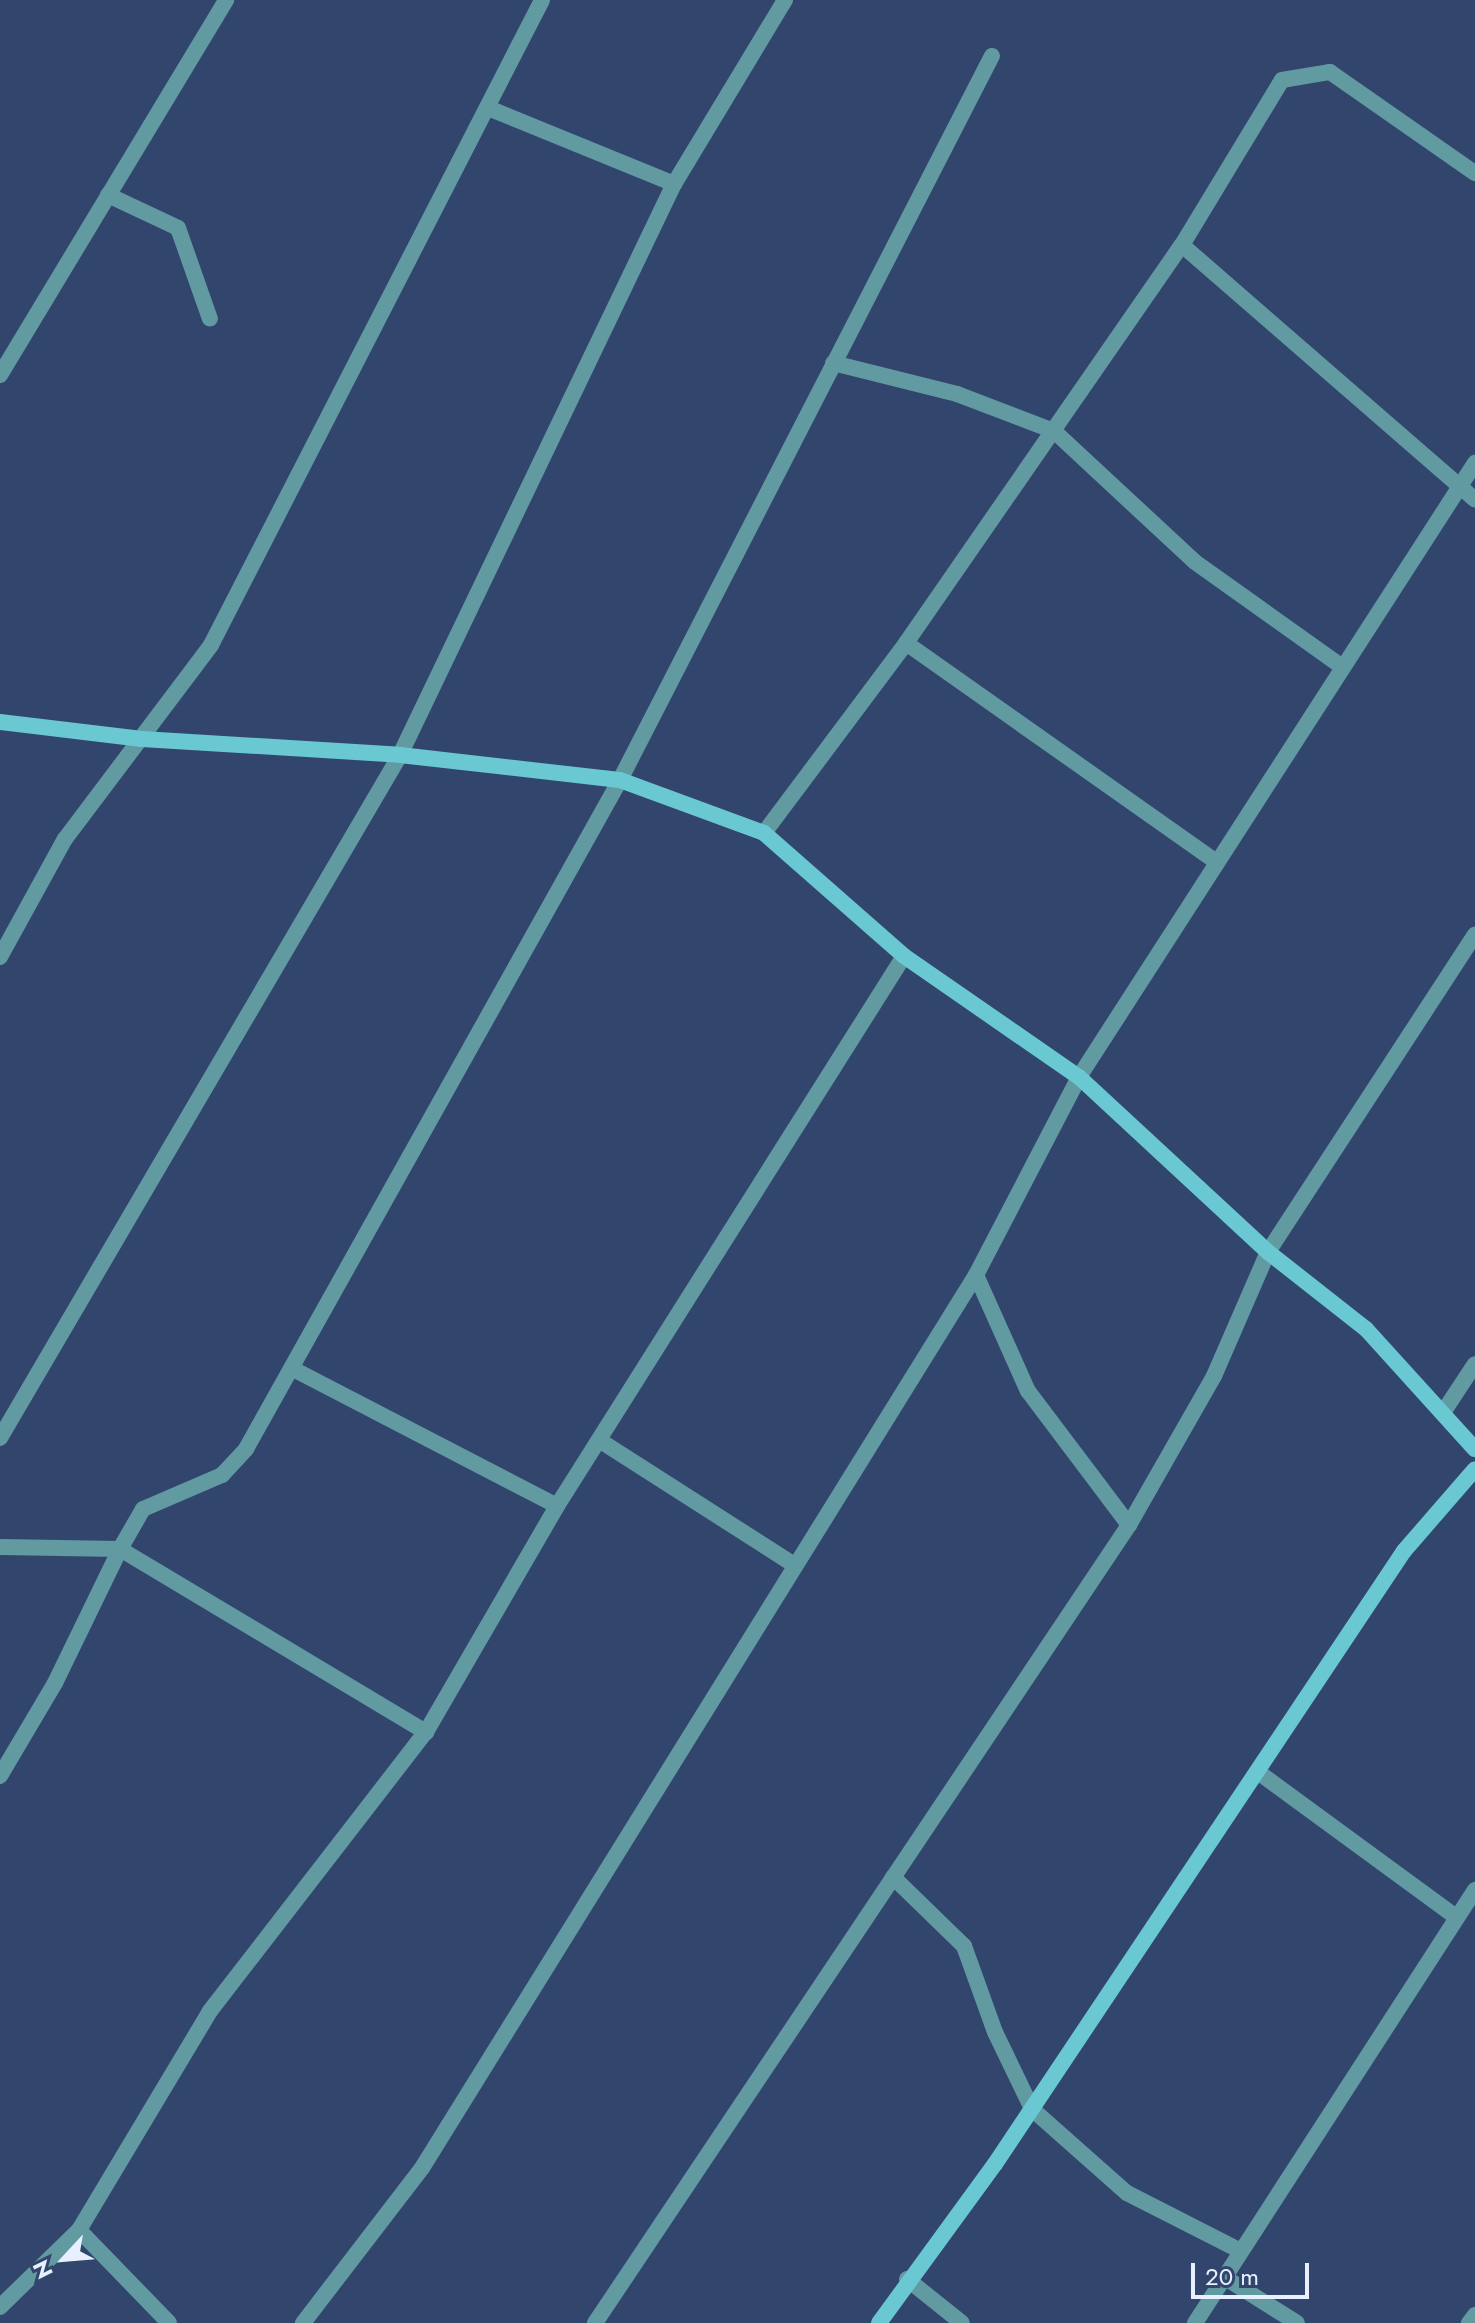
<!DOCTYPE html>
<style>
body{margin:0}
#map{position:relative;width:1475px;height:2323px;overflow:hidden;background:#32456d;font-family:Jost,sans-serif}
div>[style]{position:absolute}
[style*='--x']{left:calc(var(--x)*1px);top:calc(var(--y)*1px);width:calc(var(--w)*1px);rotate:calc(var(--a)*1deg)}
.minor>*{height:16px;margin:-8px;padding:0 8px;transform-origin:8px;border-radius:8px;background:#619aa0}
.secondary>*{height:16px;margin:-8px;padding:0 8px;transform-origin:8px;border-radius:8px;background:#6ac8d2}
span{translate:-50% -50%;white-space:nowrap;text-align:center;line-height:1.15;-webkit-text-stroke:6px #32456d;paint-order:stroke}
.north{position:absolute;left:24px;top:2219px;width:80px;height:80px;-webkit-text-stroke:6px #32456d;paint-order:stroke;rotate:244deg;font-size:22px;font-weight:700;line-height:32px;text-align:center;color:#e8f0ff}
.north::after{content:'';display:block;margin:auto;width:28px;height:36px;background:#e8f0ff;clip-path:polygon(50% 0,100% 100%,50% 72%,0 100%)}
.scale{position:absolute;left:1191px;top:2263px;width:118px;height:36px;box-sizing:border-box;border:4px solid #e8f0ff;border-top:0;padding-left:10px;font-size:24px;line-height:28px;white-space:nowrap;color:#e8f0ff;-webkit-text-stroke:6px #32456d;paint-order:stroke}
</style>
<div id="map">
<div class="minor">
<div style="--x:488;--y:108;--w:201;--a:22.2"></div>
<div style="--x:108;--y:195;--w:77;--a:25.2"></div>
<div style="--x:178;--y:228;--w:96;--a:70.6"></div>
<div style="--x:1182;--y:245;--w:388;--a:41"></div>
<div style="--x:833;--y:363;--w:128;--a:14"></div>
<div style="--x:957;--y:394;--w:104;--a:20.9"></div>
<div style="--x:1054;--y:431;--w:192;--a:42.9"></div>
<div style="--x:1195;--y:562;--w:181;--a:35.5"></div>
<div style="--x:0;--y:375;--w:438;--a:-58.9"></div>
<div style="--x:906;--y:643;--w:380;--a:35.2"></div>
<div style="--x:764;--y:833;--w:237;--a:-53.2"></div>
<div style="--x:906;--y:643;--w:484;--a:-55.3"></div>
<div style="--x:1182;--y:245;--w:193;--a:-58.8"></div>
<div style="--x:1282;--y:80;--w:49;--a:-9.5"></div>
<div style="--x:1330;--y:72;--w:177;--a:34.9"></div>
<div style="--x:0;--y:957;--w:135;--a:-61.2"></div>
<div style="--x:65;--y:839;--w:243;--a:-53"></div>
<div style="--x:211;--y:645;--w:725;--a:-62.83"></div>
<div style="--x:976;--y:1275;--w:127;--a:65.9"></div>
<div style="--x:1028;--y:1391;--w:168;--a:53"></div>
<div style="--x:295;--y:1370;--w:295;--a:27.4"></div>
<div style="--x:1444;--y:1411;--w:56;--a:-56.6"></div>
<div style="--x:0;--y:1438;--w:792;--a:-59.64"></div>
<div style="--x:400;--y:755;--w:633;--a:-64.37"></div>
<div style="--x:674;--y:184;--w:215;--a:-58.9"></div>
<div style="--x:599;--y:1440;--w:230;--a:32.6"></div>
<div style="--x:0;--y:1547;--w:120;--a:1"></div>
<div style="--x:120;--y:1549;--w:46;--a:-60.1"></div>
<div style="--x:143;--y:1509;--w:86;--a:-23.3"></div>
<div style="--x:222;--y:1475;--w:35;--a:-47"></div>
<div style="--x:246;--y:1449;--w:766;--a:-60.79"></div>
<div style="--x:620;--y:780;--w:814;--a:-62.81"></div>
<div style="--x:1258;--y:1772;--w:245;--a:36.2"></div>
<div style="--x:0;--y:1776;--w:108;--a:-59.4"></div>
<div style="--x:55;--y:1683;--w:149;--a:-64.1"></div>
<div style="--x:120;--y:1549;--w:357;--a:30.9"></div>
<div style="--x:893;--y:1877;--w:99;--a:44.2"></div>
<div style="--x:964;--y:1946;--w:91;--a:70.2"></div>
<div style="--x:995;--y:2032;--w:85;--a:64.3"></div>
<div style="--x:1032;--y:2109;--w:127;--a:41.5"></div>
<div style="--x:1127;--y:2193;--w:128;--a:27"></div>
<div style="--x:79;--y:2230;--w:129;--a:45.9"></div>
<div style="--x:1224;--y:2277;--w:86;--a:32.2"></div>
<div style="--x:907;--y:2279;--w:70;--a:38.7"></div>
<div style="--x:0;--y:2307;--w:110;--a:-44.3"></div>
<div style="--x:79;--y:2230;--w:255;--a:-59.1"></div>
<div style="--x:210;--y:2011;--w:353;--a:-52.3"></div>
<div style="--x:426;--y:1732;--w:261;--a:-59.9"></div>
<div style="--x:557;--y:1506;--w:650;--a:-57.75"></div>
<div style="--x:303;--y:2323;--w:195;--a:-52.5"></div>
<div style="--x:422;--y:2168;--w:1051;--a:-58.19"></div>
<div style="--x:976;--y:1275;--w:223;--a:-62.5"></div>
<div style="--x:1079;--y:1077;--w:731;--a:-57.18"></div>
<div style="--x:595;--y:2323;--w:960;--a:-56.21"></div>
<div style="--x:1129;--y:1525;--w:172;--a:-60.3"></div>
<div style="--x:1214;--y:1376;--w:135;--a:-66.5"></div>
<div style="--x:1268;--y:1252;--w:379;--a:-56.9"></div>
<div style="--x:1195;--y:2323;--w:516;--a:-57.11"></div>
<div style="--x:1469;--y:2323;--w:10;--a:-53"></div>
</div>
<div class="secondary">
<div style="--x:0;--y:722;--w:143;--a:6.8"></div>
<div style="--x:142;--y:739;--w:258;--a:3.5"></div>
<div style="--x:400;--y:755;--w:221;--a:6.5"></div>
<div style="--x:620;--y:780;--w:153;--a:20.2"></div>
<div style="--x:764;--y:833;--w:186;--a:41.3"></div>
<div style="--x:904;--y:956;--w:213;--a:34.7"></div>
<div style="--x:1079;--y:1077;--w:258;--a:42.8"></div>
<div style="--x:1268;--y:1252;--w:125;--a:38.2"></div>
<div style="--x:1366;--y:1329;--w:162;--a:47.8"></div>
<div style="--x:879;--y:2323;--w:197;--a:-53.9"></div>
<div style="--x:995;--y:2164;--w:737;--a:-56.29"></div>
<div style="--x:1404;--y:1551;--w:108;--a:-49.1"></div>
</div>
<div class="north">N</div>
<div class="scale">20 m</div>
</div>
